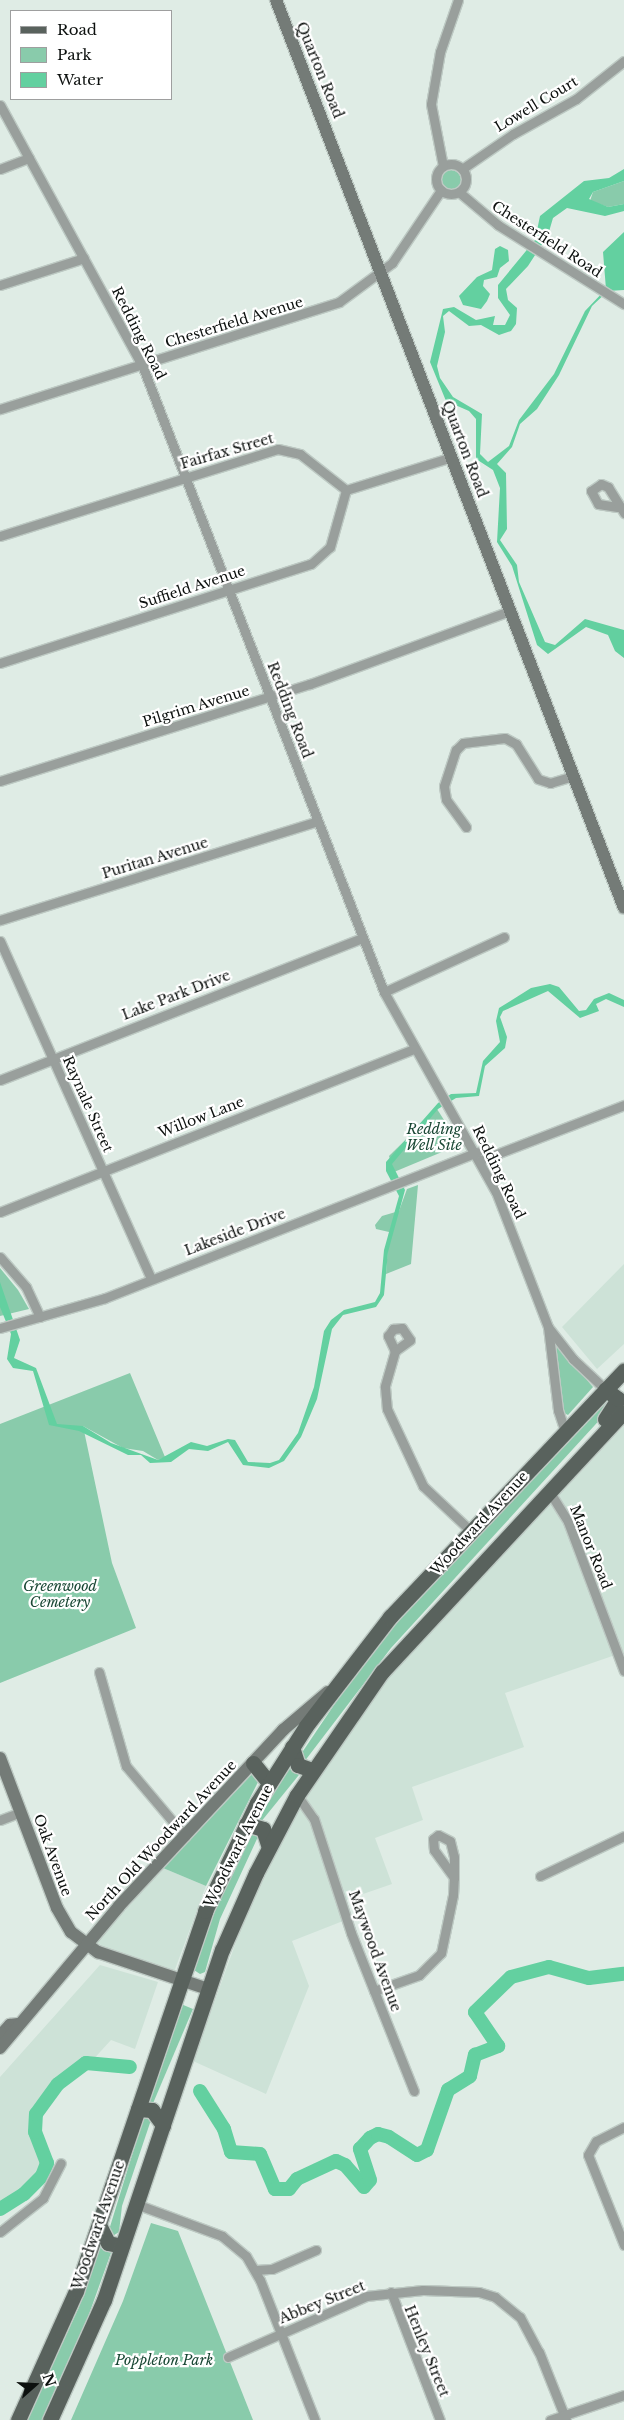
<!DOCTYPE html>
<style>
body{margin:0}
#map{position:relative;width:624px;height:2420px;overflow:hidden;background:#dfece5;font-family:"Libre Baskerville",serif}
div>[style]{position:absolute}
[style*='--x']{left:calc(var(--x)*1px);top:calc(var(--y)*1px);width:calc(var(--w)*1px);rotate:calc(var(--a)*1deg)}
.built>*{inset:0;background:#cde2d7}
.green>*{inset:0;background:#89cbab;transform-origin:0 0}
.round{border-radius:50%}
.water>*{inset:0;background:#63d0a0}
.river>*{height:14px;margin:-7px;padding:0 7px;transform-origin:7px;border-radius:7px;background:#63d0a0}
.roads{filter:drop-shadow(1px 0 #bdc9c3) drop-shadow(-1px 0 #bdc9c3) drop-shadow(0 1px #bdc9c3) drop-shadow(0 -1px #bdc9c3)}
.street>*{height:9px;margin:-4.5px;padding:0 4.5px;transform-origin:4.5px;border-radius:4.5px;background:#999f9c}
.street>.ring{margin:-4.5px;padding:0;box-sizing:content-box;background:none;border:9px solid #999f9c;border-radius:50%}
.secondary>*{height:12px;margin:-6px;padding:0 6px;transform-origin:6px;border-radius:6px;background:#747b77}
.primary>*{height:15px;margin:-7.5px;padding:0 7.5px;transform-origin:7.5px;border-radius:7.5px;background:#59625d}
span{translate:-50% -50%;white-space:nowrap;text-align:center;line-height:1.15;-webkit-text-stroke:4.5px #fff;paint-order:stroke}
.street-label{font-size:14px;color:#0c100e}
.park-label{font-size:14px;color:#194734;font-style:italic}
.legend{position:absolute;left:10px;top:10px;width:162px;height:90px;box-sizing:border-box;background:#fff;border:1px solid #9e9f9f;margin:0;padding:6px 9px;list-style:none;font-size:15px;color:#0c100e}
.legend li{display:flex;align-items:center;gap:10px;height:25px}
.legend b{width:25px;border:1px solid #9e9f9f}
.north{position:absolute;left:10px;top:2360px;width:50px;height:50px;-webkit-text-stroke:4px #fff;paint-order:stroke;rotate:71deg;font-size:14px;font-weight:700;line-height:20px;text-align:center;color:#0c100e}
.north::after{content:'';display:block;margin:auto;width:18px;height:22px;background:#0c100e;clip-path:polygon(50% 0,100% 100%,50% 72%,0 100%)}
</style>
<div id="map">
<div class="built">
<div style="clip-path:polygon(624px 1264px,624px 1344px,597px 1369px,562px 1327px)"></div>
<div style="clip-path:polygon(624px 1426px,624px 1652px,505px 1693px,524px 1747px,412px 1787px,423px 1820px,375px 1838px,392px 1884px,337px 1903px,343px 1921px,292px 1941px,309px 1986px,266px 2094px,193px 2061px,249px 1906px,311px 1787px,388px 1677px)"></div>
<div style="clip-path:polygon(163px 1868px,206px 1886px,174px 1972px,106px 1949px,97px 1942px)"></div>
<div style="clip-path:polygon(100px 1965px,158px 1982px,135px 2049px,111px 2040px,90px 2063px,73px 2070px,50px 2093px,38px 2109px,35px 2122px,47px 2166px,24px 2194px,0 2209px,0 2077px)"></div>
</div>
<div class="green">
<div class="round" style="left:441px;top:170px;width:20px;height:20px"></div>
<div style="clip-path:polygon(624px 181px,624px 204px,608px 207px,590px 201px,593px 192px)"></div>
<div style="clip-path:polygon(437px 1109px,456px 1139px,454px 1147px,394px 1172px,389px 1156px)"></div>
<div style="clip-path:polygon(418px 1185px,411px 1264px,386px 1274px,389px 1232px,376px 1229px,375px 1225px,382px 1216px,399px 1211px,407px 1189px)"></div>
<div style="clip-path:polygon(0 1268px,18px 1290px,29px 1309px,0 1316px)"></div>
<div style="clip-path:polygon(558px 1347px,593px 1387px,568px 1415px,564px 1413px,555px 1349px)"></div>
<div style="clip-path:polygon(130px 1373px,165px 1457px,158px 1460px,143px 1451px,123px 1448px,83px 1426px,112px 1563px,136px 1628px,0 1683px,0 1424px)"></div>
<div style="clip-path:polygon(606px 1402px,610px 1402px,605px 1414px,391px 1648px,304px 1762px,301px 1754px,365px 1659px,397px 1620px)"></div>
<div style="left:289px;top:1765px;width:14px;height:63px;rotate:39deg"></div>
<div style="clip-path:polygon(254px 1772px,261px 1776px,206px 1886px,163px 1868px)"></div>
<div style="clip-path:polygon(249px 1832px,259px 1834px,256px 1841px,220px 1919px,205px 1972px,200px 1974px,194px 1970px,195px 1962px,205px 1931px)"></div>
<div style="left:181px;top:2004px;width:13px;height:103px;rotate:23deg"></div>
<div style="clip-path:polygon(145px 2113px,151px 2120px,122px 2206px,119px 2232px,111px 2237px,109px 2230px)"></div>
<div style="clip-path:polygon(151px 2223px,178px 2231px,253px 2420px,71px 2420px,123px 2301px)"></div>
<div style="clip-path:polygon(99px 2245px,112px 2250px,78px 2345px,42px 2420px,27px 2420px,79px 2307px)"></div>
</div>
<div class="water">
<div style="clip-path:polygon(624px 169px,624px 181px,593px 192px,589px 199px,608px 207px,624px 204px,624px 211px,605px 216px,567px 208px,553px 218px,548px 235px,528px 266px,506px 289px,508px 300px,517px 308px,516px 324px,511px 331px,499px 335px,481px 325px,469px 326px,449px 311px,443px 316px,445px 332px,437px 366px,440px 378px,453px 397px,482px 414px,480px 454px,488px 462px,509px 446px,519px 420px,554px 374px,585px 311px,606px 289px,603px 252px,624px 232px,624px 290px,608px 291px,592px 306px,559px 375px,537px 409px,520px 424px,512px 447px,497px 464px,506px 473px,507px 529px,500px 540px,517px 565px,519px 582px,545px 642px,555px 645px,585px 619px,624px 630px,624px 658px,615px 651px,608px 635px,586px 627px,548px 654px,537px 645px,512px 566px,497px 542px,500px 488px,493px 470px,476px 459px,476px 419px,469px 411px,446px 401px,430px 362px,443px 309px,454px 307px,476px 320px,495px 316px,493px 325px,505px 325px,510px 315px,498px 298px,498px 285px,535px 240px,540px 216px,584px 181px,609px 178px)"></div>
<div style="clip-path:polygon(500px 246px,508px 250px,509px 261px,500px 268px,497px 277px,484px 280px,483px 286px,490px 294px,487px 301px,481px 309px,463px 305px,459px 296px,477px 277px,492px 270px,495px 249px)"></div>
<div style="clip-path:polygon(550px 984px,559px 987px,579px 1011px,586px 1010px,594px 999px,609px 993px,624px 1000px,624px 1007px,606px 999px,596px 1004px,599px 1011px,580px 1018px,548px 991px,503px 1011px,500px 1017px,507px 1037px,505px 1048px,485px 1066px,479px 1096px,456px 1098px,438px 1109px,392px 1164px,405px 1190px,388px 1252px,384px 1295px,376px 1307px,343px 1315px,332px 1329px,317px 1399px,301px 1437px,284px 1461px,269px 1468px,243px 1465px,228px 1442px,208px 1451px,189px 1449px,171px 1462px,150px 1463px,141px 1455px,128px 1455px,79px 1431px,49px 1425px,33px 1371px,13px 1368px,7px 1359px,11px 1334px,0 1307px,0 1282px,20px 1340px,14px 1358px,36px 1368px,57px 1424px,83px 1426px,111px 1443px,158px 1460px,191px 1442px,207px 1446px,228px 1439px,235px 1440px,248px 1462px,270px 1463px,279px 1460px,298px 1433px,314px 1387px,324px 1331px,331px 1320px,344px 1310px,375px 1302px,380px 1293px,384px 1250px,399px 1196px,386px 1171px,386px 1162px,438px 1103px,451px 1094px,476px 1093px,483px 1061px,500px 1042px,496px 1021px,499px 1008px,531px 988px)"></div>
</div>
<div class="river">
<div style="--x:200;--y:2091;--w:45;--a:57.7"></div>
<div style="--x:224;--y:2129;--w:24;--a:73"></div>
<div style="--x:231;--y:2152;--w:29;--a:4"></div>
<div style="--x:260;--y:2154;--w:38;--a:67"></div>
<div style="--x:275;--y:2189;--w:14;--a:0"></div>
<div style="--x:289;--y:2189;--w:13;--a:-51"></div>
<div style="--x:297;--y:2179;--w:43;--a:-24.8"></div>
<div style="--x:336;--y:2161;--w:10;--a:24"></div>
<div style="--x:345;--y:2165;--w:29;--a:49"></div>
<div style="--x:364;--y:2187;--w:9;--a:-49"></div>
<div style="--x:370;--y:2180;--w:33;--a:-108"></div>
<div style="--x:360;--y:2149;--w:15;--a:-48"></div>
<div style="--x:370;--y:2138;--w:9;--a:-27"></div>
<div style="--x:378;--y:2134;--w:11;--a:15"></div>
<div style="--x:389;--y:2137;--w:33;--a:33"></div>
<div style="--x:417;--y:2155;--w:11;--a:-27"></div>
<div style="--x:427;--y:2150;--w:64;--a:-70.7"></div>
<div style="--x:448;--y:2090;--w:26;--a:-32"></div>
<div style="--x:470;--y:2076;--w:22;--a:-77"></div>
<div style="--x:475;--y:2055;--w:25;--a:-21"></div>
<div style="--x:498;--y:2046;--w:41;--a:-124.1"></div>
<div style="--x:475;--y:2012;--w:50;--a:-44.2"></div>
<div style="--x:511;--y:1977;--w:39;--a:-15"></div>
<div style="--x:549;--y:1967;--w:41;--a:15.4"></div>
<div style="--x:589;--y:1978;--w:35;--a:-7"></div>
<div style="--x:0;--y:2209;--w:28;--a:-32"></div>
<div style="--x:24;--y:2194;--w:25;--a:-45"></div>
<div style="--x:42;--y:2176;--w:14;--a:-69"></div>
<div style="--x:47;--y:2163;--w:33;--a:-111"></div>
<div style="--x:35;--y:2132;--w:18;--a:-87"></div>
<div style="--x:36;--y:2114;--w:37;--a:-54"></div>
<div style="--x:58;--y:2084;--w:35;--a:-37"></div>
<div style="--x:86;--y:2063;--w:44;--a:5.2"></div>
</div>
<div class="roads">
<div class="street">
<div style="--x:0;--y:105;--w:296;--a:61.4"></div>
<div style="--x:142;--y:365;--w:672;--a:68.9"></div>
<div style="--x:384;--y:992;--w:229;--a:60.8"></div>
<div style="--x:496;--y:1192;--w:145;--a:68.9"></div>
<div style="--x:548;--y:1327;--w:84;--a:83.1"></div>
<div style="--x:558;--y:1410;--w:22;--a:72"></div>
<div class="ring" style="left:436px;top:164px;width:21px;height:21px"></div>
<div style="--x:443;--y:166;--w:63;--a:-101"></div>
<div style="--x:431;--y:104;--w:53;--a:-80.2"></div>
<div style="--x:440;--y:52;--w:55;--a:-70.9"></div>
<div style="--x:0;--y:169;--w:31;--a:-21"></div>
<div style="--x:462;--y:169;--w:62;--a:-34.5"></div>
<div style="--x:513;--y:134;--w:72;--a:-29.1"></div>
<div style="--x:576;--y:99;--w:61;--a:-38.4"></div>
<div style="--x:459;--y:192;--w:51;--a:40.2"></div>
<div style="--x:498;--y:225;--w:149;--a:32.1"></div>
<div style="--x:0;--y:285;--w:88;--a:-17.8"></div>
<div style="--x:0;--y:409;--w:355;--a:-17.5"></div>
<div style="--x:339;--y:302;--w:66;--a:-36.3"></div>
<div style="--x:392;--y:263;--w:88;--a:-56.1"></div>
<div style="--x:617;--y:507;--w:19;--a:-171"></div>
<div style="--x:598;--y:504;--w:15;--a:-118"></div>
<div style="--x:591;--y:491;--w:12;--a:-35"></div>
<div style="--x:601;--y:484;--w:8;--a:23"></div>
<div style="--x:608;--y:487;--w:31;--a:58"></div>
<div style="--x:0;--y:536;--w:291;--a:-17.4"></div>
<div style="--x:278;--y:449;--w:23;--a:13"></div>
<div style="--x:300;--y:454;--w:58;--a:38"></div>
<div style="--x:346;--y:490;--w:111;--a:-17.3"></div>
<div style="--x:0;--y:663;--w:326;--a:-17.7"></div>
<div style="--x:311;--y:564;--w:25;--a:-42"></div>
<div style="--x:330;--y:547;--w:59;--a:-74.3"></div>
<div style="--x:0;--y:781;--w:325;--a:-17.4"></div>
<div style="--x:310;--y:684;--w:213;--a:-20.1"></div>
<div style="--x:466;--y:827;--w:34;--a:-126"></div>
<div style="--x:446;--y:799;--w:13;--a:-99"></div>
<div style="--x:444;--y:786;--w:38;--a:-72"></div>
<div style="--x:456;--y:750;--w:10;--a:-45"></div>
<div style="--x:463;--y:743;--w:42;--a:-6.8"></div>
<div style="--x:505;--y:738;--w:13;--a:29"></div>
<div style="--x:516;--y:744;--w:41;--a:57.8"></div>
<div style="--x:538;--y:779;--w:13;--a:18"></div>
<div style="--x:550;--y:783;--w:24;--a:-17"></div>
<div style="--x:0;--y:920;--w:332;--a:-17.3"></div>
<div style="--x:0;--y:941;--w:370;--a:65.9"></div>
<div style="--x:384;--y:992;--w:132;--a:-24.6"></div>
<div style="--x:0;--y:1080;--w:389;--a:-21.4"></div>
<div style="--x:481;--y:1160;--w:153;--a:-21"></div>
<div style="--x:0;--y:1212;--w:445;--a:-21.5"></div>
<div style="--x:0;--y:1257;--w:40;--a:49"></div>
<div style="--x:26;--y:1287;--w:33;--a:65"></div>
<div style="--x:548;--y:1327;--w:41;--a:52"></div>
<div style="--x:573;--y:1359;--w:44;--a:43.2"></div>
<div style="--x:0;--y:1328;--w:109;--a:-15.9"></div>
<div style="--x:105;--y:1298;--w:400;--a:-21.4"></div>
<div style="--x:395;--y:1351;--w:17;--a:-115"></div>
<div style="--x:388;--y:1336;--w:9;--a:-54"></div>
<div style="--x:393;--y:1329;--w:9;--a:-6"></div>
<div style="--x:402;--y:1328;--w:14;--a:56"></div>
<div style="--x:410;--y:1340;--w:19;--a:144"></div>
<div style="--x:395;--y:1351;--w:37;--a:106"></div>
<div style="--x:385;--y:1387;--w:22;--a:85"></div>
<div style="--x:387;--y:1409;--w:85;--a:64.9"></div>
<div style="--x:423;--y:1486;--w:66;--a:43.2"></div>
<div style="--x:549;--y:1491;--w:36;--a:58"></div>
<div style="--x:568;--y:1522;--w:159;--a:69.4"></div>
<div style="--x:99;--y:1672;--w:98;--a:74"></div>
<div style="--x:126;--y:1766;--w:92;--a:49.9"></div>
<div style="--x:297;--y:1795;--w:29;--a:55"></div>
<div style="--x:314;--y:1819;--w:120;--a:72"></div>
<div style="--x:351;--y:1933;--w:170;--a:68.3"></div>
<div style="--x:0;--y:1820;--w:22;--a:-21"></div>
<div style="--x:540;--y:1876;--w:93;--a:-25.5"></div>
<div style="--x:374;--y:1991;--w:48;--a:-19.6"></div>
<div style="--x:419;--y:1975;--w:31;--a:-45"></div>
<div style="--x:441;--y:1953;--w:59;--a:-78.3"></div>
<div style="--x:453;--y:1895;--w:17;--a:-87"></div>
<div style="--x:454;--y:1878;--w:21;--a:-90"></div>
<div style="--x:454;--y:1857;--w:16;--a:-104"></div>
<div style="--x:450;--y:1841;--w:13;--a:-153"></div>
<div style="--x:438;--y:1835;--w:6;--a:141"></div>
<div style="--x:433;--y:1839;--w:11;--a:85"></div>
<div style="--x:434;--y:1850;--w:34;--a:54"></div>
<div style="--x:624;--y:2127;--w:31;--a:153"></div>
<div style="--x:596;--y:2141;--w:16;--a:120"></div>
<div style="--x:588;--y:2155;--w:97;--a:68.2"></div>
<div style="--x:136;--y:2204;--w:92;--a:20.4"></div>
<div style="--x:222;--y:2236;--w:31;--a:40"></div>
<div style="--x:246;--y:2256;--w:28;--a:60"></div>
<div style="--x:260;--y:2280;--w:150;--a:68.6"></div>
<div style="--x:0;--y:2232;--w:55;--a:-38.3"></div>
<div style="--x:43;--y:2198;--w:39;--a:-63"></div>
<div style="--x:256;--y:2270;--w:16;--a:-4"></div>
<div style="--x:272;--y:2269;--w:48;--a:-23.4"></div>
<div style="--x:391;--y:2292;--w:137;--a:69.1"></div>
<div style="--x:228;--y:2357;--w:151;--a:-23.8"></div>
<div style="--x:366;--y:2296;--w:57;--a:-6"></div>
<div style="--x:423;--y:2290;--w:56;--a:2"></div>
<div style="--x:479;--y:2292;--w:17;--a:17"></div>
<div style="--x:495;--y:2297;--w:32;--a:39"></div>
<div style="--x:520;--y:2317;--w:40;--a:62"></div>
<div style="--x:539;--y:2352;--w:73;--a:68.3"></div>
<div style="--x:550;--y:2420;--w:78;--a:-18.7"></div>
</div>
<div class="secondary">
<div style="--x:276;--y:0;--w:972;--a:69.03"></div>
<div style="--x:0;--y:1758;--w:160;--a:69.2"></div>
<div style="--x:57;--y:1908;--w:28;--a:60"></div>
<div style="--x:71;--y:1932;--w:34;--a:37"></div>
<div style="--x:98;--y:1952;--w:116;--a:18.6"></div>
<div style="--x:0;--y:2036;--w:15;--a:-48"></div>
<div style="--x:10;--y:2025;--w:8;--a:-7"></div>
<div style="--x:0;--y:2048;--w:185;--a:-50"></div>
<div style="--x:119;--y:1906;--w:241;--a:-47"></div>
<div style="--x:283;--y:1730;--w:59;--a:-40.2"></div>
</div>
<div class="primary">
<div style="--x:605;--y:1419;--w:24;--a:-57"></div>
<div style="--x:618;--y:1399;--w:16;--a:-142"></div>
<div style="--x:292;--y:1747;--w:19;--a:72"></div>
<div style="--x:298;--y:1765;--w:15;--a:20"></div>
<div style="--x:253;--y:1763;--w:26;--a:51"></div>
<div style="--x:246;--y:1824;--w:18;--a:16"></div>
<div style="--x:263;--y:1829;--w:19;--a:72"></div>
<div style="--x:138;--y:2109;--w:14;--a:4"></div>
<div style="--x:152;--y:2110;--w:19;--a:54"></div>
<div style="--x:99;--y:2225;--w:20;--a:63"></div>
<div style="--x:108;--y:2243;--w:14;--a:12"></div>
<div style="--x:18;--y:2420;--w:141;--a:-65.8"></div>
<div style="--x:76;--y:2291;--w:401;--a:-71.2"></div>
<div style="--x:205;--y:1911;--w:120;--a:-64.3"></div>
<div style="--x:257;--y:1803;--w:91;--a:-57.5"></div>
<div style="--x:306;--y:1726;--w:138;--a:-52.4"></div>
<div style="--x:390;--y:1617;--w:340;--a:-46.5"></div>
<div style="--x:50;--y:2420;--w:132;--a:-65.8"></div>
<div style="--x:104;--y:2300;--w:369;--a:-71.4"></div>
<div style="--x:222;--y:1950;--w:84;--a:-66.2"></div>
<div style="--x:256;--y:1873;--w:88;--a:-62.3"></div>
<div style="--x:297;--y:1795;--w:150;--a:-55.4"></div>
<div style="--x:382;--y:1672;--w:355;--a:-47.1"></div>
</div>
</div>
<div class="street-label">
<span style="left:320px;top:70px;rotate:68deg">Quarton Road</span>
<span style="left:536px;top:104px;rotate:-31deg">Lowell Court</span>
<span style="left:547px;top:239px;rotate:33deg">Chesterfield Road</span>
<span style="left:234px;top:322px;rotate:-17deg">Chesterfield Avenue</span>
<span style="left:139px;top:333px;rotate:63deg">Redding Road</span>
<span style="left:465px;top:449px;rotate:69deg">Quarton Road</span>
<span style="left:227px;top:451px;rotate:-16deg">Fairfax Street</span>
<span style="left:192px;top:587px;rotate:-18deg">Suffield Avenue</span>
<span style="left:196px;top:706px;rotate:-17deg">Pilgrim Avenue</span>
<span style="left:290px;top:710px;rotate:69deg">Redding Road</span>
<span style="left:155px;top:858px;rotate:-17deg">Puritan Avenue</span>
<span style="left:176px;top:995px;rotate:-21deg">Lake Park Drive</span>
<span style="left:88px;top:1104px;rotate:66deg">Raynale Street</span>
<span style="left:201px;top:1117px;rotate:-21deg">Willow Lane</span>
<span style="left:499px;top:1172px;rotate:64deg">Redding Road</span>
<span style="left:235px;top:1232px;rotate:-21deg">Lakeside Drive</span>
<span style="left:479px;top:1523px;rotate:-47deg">Woodward Avenue</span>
<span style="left:591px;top:1547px;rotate:68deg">Manor Road</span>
<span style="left:161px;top:1840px;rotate:-47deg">North Old Woodward Avenue</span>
<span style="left:238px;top:1846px;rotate:-63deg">Woodward Avenue</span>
<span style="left:53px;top:1855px;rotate:70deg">Oak Avenue</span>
<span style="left:375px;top:1951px;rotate:70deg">Maywood Avenue</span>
<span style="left:98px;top:2225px;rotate:-71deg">Woodward Avenue</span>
<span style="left:322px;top:2302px;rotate:-22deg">Abbey Street</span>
<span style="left:427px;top:2351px;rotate:68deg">Henley Street</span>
</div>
<div class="park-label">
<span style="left:434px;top:1137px">Redding<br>Well Site</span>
<span style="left:60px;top:1594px">Greenwood<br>Cemetery</span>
<span style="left:164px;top:2360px">Poppleton Park</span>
</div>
<ul class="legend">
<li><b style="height:6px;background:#59625d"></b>Road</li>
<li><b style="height:14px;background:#89cbab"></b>Park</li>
<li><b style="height:14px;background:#63d0a0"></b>Water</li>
</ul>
<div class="north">N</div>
</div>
